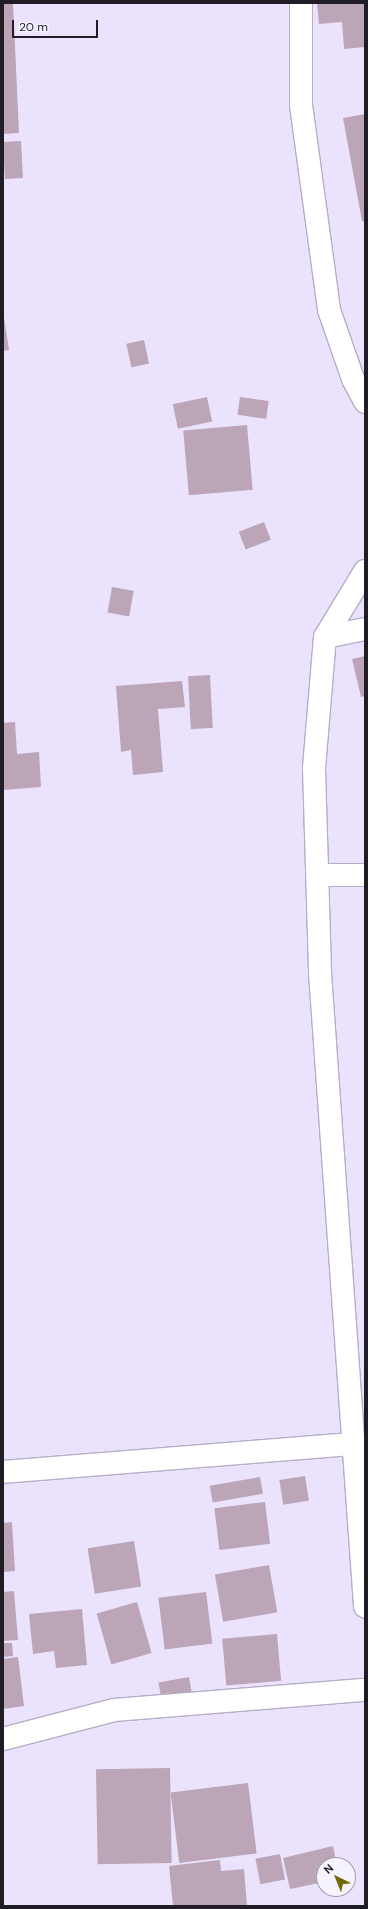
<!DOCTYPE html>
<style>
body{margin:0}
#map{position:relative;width:368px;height:1909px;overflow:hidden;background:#ebe3fd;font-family:"DM Sans",sans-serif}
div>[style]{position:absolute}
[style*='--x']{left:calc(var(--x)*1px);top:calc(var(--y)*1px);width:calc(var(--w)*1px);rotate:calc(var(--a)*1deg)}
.building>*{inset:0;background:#bca5b7;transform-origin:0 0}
.roads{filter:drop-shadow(1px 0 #b6adc7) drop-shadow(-1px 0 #b6adc7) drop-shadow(0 1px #b6adc7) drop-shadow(0 -1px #b6adc7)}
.street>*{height:22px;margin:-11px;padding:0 11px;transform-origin:11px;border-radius:11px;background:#fff}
span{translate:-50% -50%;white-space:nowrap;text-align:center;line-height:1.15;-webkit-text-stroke:3.5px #f6f3fe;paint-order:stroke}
.frame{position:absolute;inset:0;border:4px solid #201d27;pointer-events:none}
.north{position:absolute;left:316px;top:1857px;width:40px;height:40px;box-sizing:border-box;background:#f6f3fe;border:1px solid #a09da8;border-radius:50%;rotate:317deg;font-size:11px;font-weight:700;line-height:16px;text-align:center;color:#201d27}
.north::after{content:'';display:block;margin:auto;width:14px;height:18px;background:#726a04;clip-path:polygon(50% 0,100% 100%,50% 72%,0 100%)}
.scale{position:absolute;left:12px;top:20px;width:86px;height:18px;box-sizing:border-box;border:2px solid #201d27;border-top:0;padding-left:5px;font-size:12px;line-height:14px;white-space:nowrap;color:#201d27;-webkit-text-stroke:3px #f6f3fe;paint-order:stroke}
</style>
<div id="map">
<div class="building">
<div style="clip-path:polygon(3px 3px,13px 3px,19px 133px,3px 134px)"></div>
<div style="clip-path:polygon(317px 3px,365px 3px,365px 47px,344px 49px,342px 22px,319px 24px)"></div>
<div style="clip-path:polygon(365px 114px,365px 221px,362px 221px,343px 118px)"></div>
<div style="left:21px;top:141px;width:37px;height:18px;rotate:87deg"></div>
<div style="clip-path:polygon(3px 311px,9px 350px,3px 351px)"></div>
<div style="left:144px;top:340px;width:24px;height:18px;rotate:78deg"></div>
<div style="left:207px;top:397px;width:25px;height:35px;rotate:78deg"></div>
<div style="left:240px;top:397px;width:29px;height:18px;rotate:8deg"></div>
<div style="left:247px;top:425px;width:65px;height:64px;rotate:85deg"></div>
<div style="left:264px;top:522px;width:19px;height:27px;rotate:69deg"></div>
<div style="left:112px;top:587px;width:22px;height:26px;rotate:10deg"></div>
<div style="clip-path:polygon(365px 656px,365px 696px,361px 697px,352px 659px)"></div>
<div style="left:210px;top:675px;width:53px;height:22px;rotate:87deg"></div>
<div style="clip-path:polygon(182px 681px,185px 707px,158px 709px,163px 772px,133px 775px,131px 750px,121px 752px,116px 686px)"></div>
<div style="clip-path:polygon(15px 722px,17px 754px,39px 752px,41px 787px,3px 790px,3px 723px)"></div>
<div style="left:305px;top:1476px;width:25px;height:26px;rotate:81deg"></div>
<div style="left:260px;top:1477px;width:17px;height:51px;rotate:80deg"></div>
<div style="left:265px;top:1502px;width:42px;height:51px;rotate:83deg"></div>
<div style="clip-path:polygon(12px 1522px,15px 1571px,3px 1572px,3px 1523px)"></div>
<div style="left:134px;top:1541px;width:46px;height:47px;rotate:81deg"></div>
<div style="left:269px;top:1565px;width:48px;height:55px;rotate:80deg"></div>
<div style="clip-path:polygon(14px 1591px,18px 1640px,3px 1641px,3px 1592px)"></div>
<div style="left:206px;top:1592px;width:52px;height:48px;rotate:83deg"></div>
<div style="left:137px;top:1602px;width:53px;height:42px;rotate:74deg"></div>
<div style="clip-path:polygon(82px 1609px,87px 1665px,56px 1668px,54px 1651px,33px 1654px,29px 1614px)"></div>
<div style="left:277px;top:1634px;width:47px;height:55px;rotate:85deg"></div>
<div style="clip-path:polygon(3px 1643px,12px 1643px,13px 1656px,3px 1657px)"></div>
<div style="clip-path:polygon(18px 1657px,24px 1706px,3px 1709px,3px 1659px)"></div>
<div style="left:189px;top:1677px;width:17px;height:31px;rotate:80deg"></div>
<div style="left:170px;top:1768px;width:95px;height:74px;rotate:89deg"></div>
<div style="left:248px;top:1783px;width:71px;height:78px;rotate:83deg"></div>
<div style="clip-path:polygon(333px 1846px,337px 1865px,324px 1865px,324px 1882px,290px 1889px,283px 1858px)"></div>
<div style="left:280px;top:1854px;width:26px;height:25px;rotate:79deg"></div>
<div style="clip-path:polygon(220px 1860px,221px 1871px,244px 1869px,247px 1906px,173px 1906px,169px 1866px)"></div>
</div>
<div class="roads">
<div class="street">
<div style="--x:301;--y:3;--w:102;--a:90"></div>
<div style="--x:301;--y:105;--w:207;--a:82.2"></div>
<div style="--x:329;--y:310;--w:73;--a:70.8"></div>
<div style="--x:353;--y:379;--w:26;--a:62"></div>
<div style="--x:365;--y:571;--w:77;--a:121.2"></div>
<div style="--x:325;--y:637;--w:131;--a:94.8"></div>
<div style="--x:314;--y:768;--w:205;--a:88.3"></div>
<div style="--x:320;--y:973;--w:635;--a:85.93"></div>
<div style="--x:325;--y:637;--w:41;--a:-11.3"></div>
<div style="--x:319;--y:875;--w:46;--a:0"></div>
<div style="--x:3;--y:1472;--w:351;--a:-4.6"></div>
<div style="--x:3;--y:1739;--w:115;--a:-14.6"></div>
<div style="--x:114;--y:1710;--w:252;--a:-4.6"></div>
</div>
</div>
<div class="frame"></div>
<div class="north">N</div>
<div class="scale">20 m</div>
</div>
